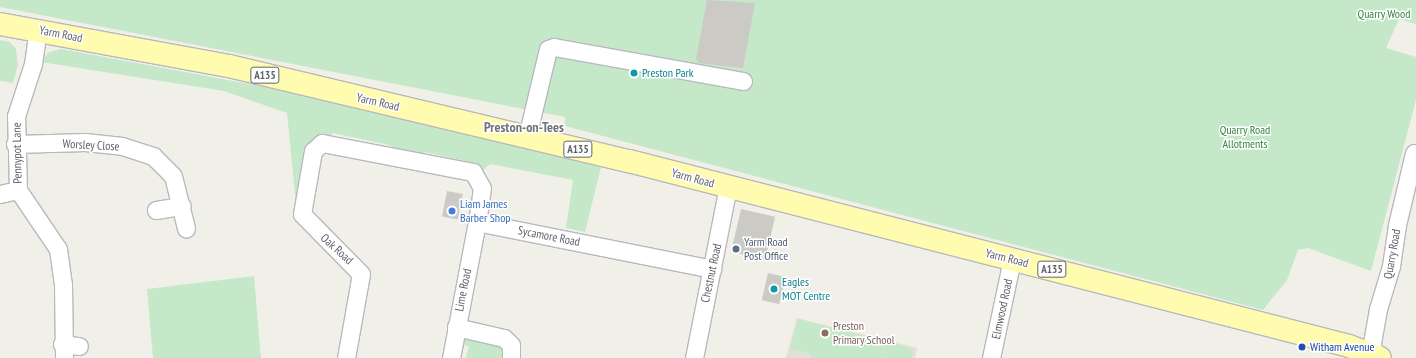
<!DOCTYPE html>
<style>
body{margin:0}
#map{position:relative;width:1416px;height:358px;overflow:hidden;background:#f1f0e8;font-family:"PT Sans Narrow",sans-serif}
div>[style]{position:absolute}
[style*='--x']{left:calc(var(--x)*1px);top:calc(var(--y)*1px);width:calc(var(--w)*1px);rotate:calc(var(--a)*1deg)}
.education>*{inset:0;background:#e1dfd6}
.green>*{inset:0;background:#c5e8c9}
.building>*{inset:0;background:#cccac5;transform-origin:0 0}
.roads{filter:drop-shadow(1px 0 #b8b9be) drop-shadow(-1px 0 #b8b9be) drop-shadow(0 1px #b8b9be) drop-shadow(0 -1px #b8b9be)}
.minor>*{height:17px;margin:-8.5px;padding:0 8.5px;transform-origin:8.5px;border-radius:8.5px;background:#fff}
.major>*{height:22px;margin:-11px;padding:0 11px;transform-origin:11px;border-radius:11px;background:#fffcaf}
.dots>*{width:11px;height:11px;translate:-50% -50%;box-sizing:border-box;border:2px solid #fff;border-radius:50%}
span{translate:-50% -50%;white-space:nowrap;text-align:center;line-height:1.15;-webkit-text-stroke:3px #fff;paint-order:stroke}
.shield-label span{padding:1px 3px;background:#fff;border:1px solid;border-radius:3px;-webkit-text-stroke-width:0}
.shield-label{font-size:11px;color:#5f6268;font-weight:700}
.park-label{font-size:12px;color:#348142}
.street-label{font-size:12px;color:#5f6268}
.culture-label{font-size:12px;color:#0d838f}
.left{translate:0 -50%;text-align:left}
.shop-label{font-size:12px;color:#366cbe}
.service-label{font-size:12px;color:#4e5e75}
.education-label{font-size:12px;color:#785e54}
.transit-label{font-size:12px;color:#164399}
.quarter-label{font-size:14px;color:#70737a;font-weight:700}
</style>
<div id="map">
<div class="education">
<div style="clip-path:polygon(797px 318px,917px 348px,915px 358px,786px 358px)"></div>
</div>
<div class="green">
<div style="clip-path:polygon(0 0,1416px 0,1416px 24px,1399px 19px,1386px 48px,1416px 57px,1416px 100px,1371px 271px,1308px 248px,1298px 250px,1287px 280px,1263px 310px,565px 126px,565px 117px,0 7px)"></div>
<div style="clip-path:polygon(0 40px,10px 42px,16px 49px,18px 65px,13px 83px,0 81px)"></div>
<div style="clip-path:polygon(61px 49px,309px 95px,601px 167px,585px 232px,566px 228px,573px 180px,490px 164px,483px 170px,479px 167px,476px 169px,465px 161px,425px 152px,420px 156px,399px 151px,389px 145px,333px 133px,327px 137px,316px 137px,307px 146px,296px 204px,287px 113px,224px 91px,41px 62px,49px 52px)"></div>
<div style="clip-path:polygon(254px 276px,261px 358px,153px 358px,147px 289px)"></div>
<div style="clip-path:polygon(798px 319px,885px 342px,882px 358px,812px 358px,808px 352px,790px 349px)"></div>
<div style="clip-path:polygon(461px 335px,504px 345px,504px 358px,466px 358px,469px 346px,458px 344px)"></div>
<div style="clip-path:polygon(886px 342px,908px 347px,913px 352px,912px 358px,883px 358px)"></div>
</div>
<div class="building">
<div style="clip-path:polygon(707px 0,755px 3px,743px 68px,699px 63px,696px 59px)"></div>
<div style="left:447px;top:191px;width:16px;height:26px;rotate:11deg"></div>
<div style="left:741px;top:209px;width:35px;height:44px;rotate:13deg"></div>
<div style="left:768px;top:273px;width:18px;height:28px;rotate:13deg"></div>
</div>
<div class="roads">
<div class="minor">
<div style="--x:527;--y:137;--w:90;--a:-76.6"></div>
<div style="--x:548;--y:49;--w:6;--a:-18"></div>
<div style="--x:554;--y:47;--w:192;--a:10.2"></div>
<div style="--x:15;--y:144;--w:70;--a:-1.6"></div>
<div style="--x:85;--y:142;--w:37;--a:6"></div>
<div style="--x:122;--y:146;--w:33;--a:18"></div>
<div style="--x:153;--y:156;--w:28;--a:45"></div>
<div style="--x:173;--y:176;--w:54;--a:76"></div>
<div style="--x:18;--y:190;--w:71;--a:55.9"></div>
<div style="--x:58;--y:249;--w:35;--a:82"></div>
<div style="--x:63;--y:284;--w:74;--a:89.2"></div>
<div style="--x:0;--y:194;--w:18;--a:-13"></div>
<div style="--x:18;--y:190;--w:74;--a:-91.5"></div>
<div style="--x:16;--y:116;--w:55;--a:-71.9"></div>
<div style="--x:33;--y:64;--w:34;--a:-82"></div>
<div style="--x:156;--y:210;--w:26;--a:-9"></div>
<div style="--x:456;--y:327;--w:49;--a:12.9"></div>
<div style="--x:504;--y:338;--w:10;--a:45"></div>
<div style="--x:511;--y:345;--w:13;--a:90"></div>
<div style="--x:62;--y:344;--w:17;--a:7"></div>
<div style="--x:346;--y:358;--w:85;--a:-79.9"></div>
<div style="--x:361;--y:274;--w:84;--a:-134.5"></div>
<div style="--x:302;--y:214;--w:64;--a:-80.1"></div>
<div style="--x:313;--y:151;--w:12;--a:-42"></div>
<div style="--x:322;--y:143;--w:154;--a:10.9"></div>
<div style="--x:473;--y:172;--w:18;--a:61"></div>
<div style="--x:482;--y:188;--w:34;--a:98"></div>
<div style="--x:477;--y:222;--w:240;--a:11.3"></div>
<div style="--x:451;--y:358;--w:138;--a:-79.2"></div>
<div style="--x:694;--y:358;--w:174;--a:-78.8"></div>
<div style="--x:991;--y:358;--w:101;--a:-78"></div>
<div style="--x:1374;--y:358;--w:15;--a:-98"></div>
<div style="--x:1372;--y:343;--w:35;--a:-80"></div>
<div style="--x:1378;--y:309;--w:45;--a:-73.2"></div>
<div style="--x:1391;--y:266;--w:41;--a:-81.7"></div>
<div style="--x:1397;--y:225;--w:74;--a:-76.7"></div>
</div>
<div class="major">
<div style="--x:0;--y:24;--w:233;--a:10.4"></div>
<div style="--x:229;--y:66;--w:411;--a:13.4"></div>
<div style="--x:629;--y:161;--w:743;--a:14.41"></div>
<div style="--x:1349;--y:346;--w:33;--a:21"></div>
</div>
</div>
<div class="dots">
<div style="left:634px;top:73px;background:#0f9aa8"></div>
<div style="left:452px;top:211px;background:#3f7fe0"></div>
<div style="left:736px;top:249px;background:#5c6f8a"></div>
<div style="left:774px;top:289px;background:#0f9aa8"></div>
<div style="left:825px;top:333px;background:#8d6e63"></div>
<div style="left:1302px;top:347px;background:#1a4fb4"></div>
</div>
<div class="shield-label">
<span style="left:265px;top:75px">A135</span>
<span style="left:578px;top:149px">A135</span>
<span style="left:1052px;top:269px">A135</span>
</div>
<div class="park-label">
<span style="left:1384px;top:14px">Quarry Wood</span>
<span style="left:1245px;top:137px">Quarry Road<br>Allotments</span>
</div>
<div class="street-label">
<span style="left:61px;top:34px;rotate:11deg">Yarm Road</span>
<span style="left:378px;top:102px;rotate:13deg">Yarm Road</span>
<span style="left:91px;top:145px;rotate:3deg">Worsley Close</span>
<span style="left:17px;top:153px;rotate:-91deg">Pennypot Lane</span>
<span style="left:693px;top:178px;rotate:15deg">Yarm Road</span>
<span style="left:549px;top:236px;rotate:11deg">Sycamore Road</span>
<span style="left:337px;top:249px;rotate:42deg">Oak Road</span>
<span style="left:1392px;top:254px;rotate:-80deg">Quarry Road</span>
<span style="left:1007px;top:258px;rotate:14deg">Yarm Road</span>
<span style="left:711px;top:273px;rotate:-78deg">Chestnut Road</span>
<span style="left:463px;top:290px;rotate:-79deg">Lime Road</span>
<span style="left:1002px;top:309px;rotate:-78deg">Elmwood Road</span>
</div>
<div class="culture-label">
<span class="left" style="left:642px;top:73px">Preston Park</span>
<span class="left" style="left:782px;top:289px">Eagles<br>MOT Centre</span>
</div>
<div class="shop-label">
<span class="left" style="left:460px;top:211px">Liam James<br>Barber Shop</span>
</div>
<div class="service-label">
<span class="left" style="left:744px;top:249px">Yarm Road<br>Post Office</span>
</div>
<div class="education-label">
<span class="left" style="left:833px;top:333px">Preston<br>Primary School</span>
</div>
<div class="transit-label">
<span class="left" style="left:1310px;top:347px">Witham Avenue</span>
</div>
<div class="quarter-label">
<span style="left:524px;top:127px">Preston-on-Tees</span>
</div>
</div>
